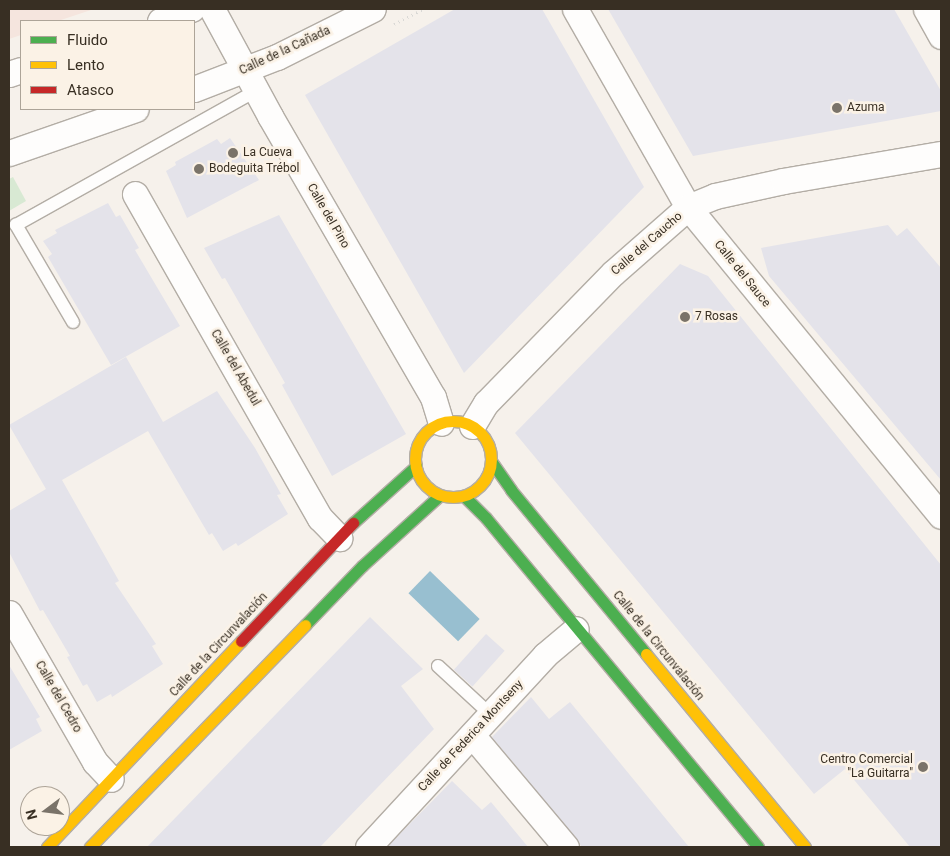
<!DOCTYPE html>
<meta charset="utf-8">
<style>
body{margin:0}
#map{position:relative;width:950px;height:856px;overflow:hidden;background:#f6f1eb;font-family:Roboto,sans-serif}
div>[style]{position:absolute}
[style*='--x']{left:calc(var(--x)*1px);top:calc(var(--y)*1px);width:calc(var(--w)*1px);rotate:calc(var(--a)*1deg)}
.education>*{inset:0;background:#f5e5de}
.green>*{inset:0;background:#d8e9d3}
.water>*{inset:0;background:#98bfd0;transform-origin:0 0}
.building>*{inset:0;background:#e4e3ea;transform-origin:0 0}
.path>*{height:3px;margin-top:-1.5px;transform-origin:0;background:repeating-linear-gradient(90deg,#d9d8d5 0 1px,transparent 0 5px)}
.roads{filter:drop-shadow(1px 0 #b3ada5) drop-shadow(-1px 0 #b3ada5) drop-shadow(0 1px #b3ada5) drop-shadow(0 -1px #b3ada5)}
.lane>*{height:12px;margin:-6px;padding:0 6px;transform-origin:6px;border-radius:6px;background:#fefdfc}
.street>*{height:25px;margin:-12.5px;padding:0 12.5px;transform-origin:12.5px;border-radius:12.5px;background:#fefdfc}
.fast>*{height:11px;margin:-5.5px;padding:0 5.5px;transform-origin:5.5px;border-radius:5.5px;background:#4caf50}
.slow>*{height:11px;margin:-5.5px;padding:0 5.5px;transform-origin:5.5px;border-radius:5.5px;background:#ffc107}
.slow>.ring{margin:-5.5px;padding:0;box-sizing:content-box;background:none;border:11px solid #ffc107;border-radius:50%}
.jam>*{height:11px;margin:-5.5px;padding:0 5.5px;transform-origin:5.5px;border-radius:5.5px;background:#c62828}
.dots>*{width:14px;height:14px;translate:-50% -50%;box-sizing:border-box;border:2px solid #fbf2e6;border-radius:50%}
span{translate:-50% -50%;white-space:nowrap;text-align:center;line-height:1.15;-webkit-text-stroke:5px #fbf2e6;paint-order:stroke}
.street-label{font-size:12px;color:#382f23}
.poi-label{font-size:12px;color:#382f23}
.left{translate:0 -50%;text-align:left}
.right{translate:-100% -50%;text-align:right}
.frame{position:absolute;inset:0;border:10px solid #382f23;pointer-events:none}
.legend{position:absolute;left:20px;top:20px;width:175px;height:90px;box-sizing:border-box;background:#fbf2e6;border:1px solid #ada498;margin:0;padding:6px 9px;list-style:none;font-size:15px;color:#382f23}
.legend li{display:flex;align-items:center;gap:10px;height:25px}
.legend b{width:25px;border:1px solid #ada498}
.north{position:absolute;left:20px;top:786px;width:50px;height:50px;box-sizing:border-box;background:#fbf2e6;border:1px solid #ada498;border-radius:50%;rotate:255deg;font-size:14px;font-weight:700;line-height:20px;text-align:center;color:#382f23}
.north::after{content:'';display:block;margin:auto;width:18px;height:22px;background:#7a7369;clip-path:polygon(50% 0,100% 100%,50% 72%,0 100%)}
</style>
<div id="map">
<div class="education">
<div style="clip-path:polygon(9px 9px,94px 9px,58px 21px,21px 21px,21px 35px,9px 39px)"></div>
</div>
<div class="green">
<div style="clip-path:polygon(13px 177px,26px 201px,9px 211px,9px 179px)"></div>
</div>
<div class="water">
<div style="left:430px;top:571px;width:69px;height:31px;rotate:44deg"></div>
</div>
<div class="building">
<div style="clip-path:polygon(455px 9px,542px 9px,644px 187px,464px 373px,305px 95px)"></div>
<div style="clip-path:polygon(608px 9px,894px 9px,941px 91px,941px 111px,693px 156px)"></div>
<div style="clip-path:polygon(230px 138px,259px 180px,187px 218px,166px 171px,176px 165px,175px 162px,217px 139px,221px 144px)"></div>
<div style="clip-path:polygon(108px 203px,116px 217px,120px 215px,139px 248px,135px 250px,180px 326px,111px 365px,48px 257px,52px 254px,43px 241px,57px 233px,55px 230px)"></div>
<div style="clip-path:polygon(279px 215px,406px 434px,332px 476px,282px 385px,285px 383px,225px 278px,222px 279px,204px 248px)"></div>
<div style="clip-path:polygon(888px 225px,897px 236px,907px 228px,941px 268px,941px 480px,769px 276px,761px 248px)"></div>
<div style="clip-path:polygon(680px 264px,708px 276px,941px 565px,941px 847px,910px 847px,845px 769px,814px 794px,515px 433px)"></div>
<div style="clip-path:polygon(126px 357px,163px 422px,217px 391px,255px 448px,281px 494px,277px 495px,288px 514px,238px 546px,236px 543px,223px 551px,212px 533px,209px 535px,148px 431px,62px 480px,119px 581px,115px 583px,156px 644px,152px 646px,163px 664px,112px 697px,111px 694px,97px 702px,87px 684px,83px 686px,67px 657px,70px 656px,43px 610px,40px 611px,9px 552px,9px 511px,46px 489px,9px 425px)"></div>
<div style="clip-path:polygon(370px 617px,423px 669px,401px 686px,434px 729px,320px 847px,147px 847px)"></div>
<div style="left:486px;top:634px;width:25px;height:48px;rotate:42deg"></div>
<div style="clip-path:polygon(9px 665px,40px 717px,36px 719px,42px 731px,9px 750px)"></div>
<div style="clip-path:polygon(531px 697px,549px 719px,570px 702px,689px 847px,582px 847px,492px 737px)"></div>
<div style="clip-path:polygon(452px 781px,482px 810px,491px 802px,528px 847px,387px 847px)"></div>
</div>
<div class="path">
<div style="--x:394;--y:24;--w:33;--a:-27"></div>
</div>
<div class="roads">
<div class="lane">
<div style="--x:73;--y:322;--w:113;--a:-120.4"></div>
<div style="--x:16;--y:225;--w:275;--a:-29.2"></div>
<div style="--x:438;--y:666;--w:72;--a:42.8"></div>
</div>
<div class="street">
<div style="--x:212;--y:9;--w:122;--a:61.5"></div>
<div style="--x:270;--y:116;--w:325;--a:59.9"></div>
<div style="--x:433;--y:397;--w:27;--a:73"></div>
<div style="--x:575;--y:9;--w:228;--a:60.3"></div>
<div style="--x:688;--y:207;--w:399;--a:50.7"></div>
<div style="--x:926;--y:9;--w:31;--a:61"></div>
<div style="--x:160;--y:21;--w:34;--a:-21"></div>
<div style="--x:9;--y:74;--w:13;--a:-18"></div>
<div style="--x:194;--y:89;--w:89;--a:-21.1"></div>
<div style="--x:277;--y:57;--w:107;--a:-26.6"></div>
<div style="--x:9;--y:153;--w:134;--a:-19.1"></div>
<div style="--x:135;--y:194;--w:373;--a:60.3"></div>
<div style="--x:320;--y:518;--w:28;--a:46"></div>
<div style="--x:472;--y:426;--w:27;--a:-59"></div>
<div style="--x:486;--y:403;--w:182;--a:-45.7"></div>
<div style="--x:613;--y:273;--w:100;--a:-41.3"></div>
<div style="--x:688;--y:207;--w:29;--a:-22"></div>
<div style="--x:715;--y:196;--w:70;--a:-12.4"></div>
<div style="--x:783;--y:181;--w:160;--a:-9.7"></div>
<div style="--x:9;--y:613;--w:172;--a:60"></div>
<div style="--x:95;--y:762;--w:23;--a:47"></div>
<div style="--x:472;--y:735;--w:146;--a:50"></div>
<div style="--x:368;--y:847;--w:261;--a:-47.3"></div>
<div style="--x:545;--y:655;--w:40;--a:-40"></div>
</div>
<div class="fast">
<div style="--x:491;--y:461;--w:35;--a:55"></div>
<div style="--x:511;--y:490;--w:212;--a:50.5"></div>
<div style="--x:464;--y:496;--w:31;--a:45"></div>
<div style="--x:486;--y:518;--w:427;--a:50.4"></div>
<div style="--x:353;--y:523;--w:85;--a:-42.1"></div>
<div style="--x:305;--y:625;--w:82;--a:-46"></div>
<div style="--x:362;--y:566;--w:105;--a:-42.3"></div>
</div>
<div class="slow">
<div class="ring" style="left:415px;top:421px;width:65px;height:65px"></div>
<div style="--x:646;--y:654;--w:250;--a:50.5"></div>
<div style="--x:47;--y:847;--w:283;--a:-46.7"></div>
<div style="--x:90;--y:847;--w:309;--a:-45.9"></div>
</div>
<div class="jam">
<div style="--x:241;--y:641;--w:163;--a:-46.5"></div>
</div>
</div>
<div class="dots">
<div style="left:837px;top:108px;background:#7a7369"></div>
<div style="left:233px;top:153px;background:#7a7369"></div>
<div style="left:199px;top:169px;background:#7a7369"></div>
<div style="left:685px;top:317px;background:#7a7369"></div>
<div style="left:923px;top:767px;background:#7a7369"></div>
</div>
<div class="street-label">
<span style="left:285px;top:51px;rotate:-25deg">Calle de la Cañada</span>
<span style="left:328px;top:216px;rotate:60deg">Calle del Pino</span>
<span style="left:647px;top:244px;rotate:-41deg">Calle del Caucho</span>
<span style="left:742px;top:274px;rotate:51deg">Calle del Sauce</span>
<span style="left:235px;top:368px;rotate:60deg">Calle del Abedul</span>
<span style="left:219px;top:645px;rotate:-47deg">Calle de la Circunvalación</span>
<span style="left:658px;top:646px;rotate:51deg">Calle de la Circunvalación</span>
<span style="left:58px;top:697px;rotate:60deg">Calle del Cedro</span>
<span style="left:471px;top:736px;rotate:-47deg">Calle de Federica Montseny</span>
</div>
<div class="poi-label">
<span class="left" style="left:847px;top:108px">Azuma</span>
<span class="left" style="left:243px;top:153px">La Cueva</span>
<span class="left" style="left:209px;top:169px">Bodeguita Trébol</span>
<span class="left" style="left:695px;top:317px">7 Rosas</span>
<span class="right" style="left:913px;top:767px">Centro Comercial<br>"La Guitarra"</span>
</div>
<div class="frame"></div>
<ul class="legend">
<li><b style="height:6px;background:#4caf50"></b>Fluido</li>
<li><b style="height:6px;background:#ffc107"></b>Lento</li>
<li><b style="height:6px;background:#c62828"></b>Atasco</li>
</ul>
<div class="north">N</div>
</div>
